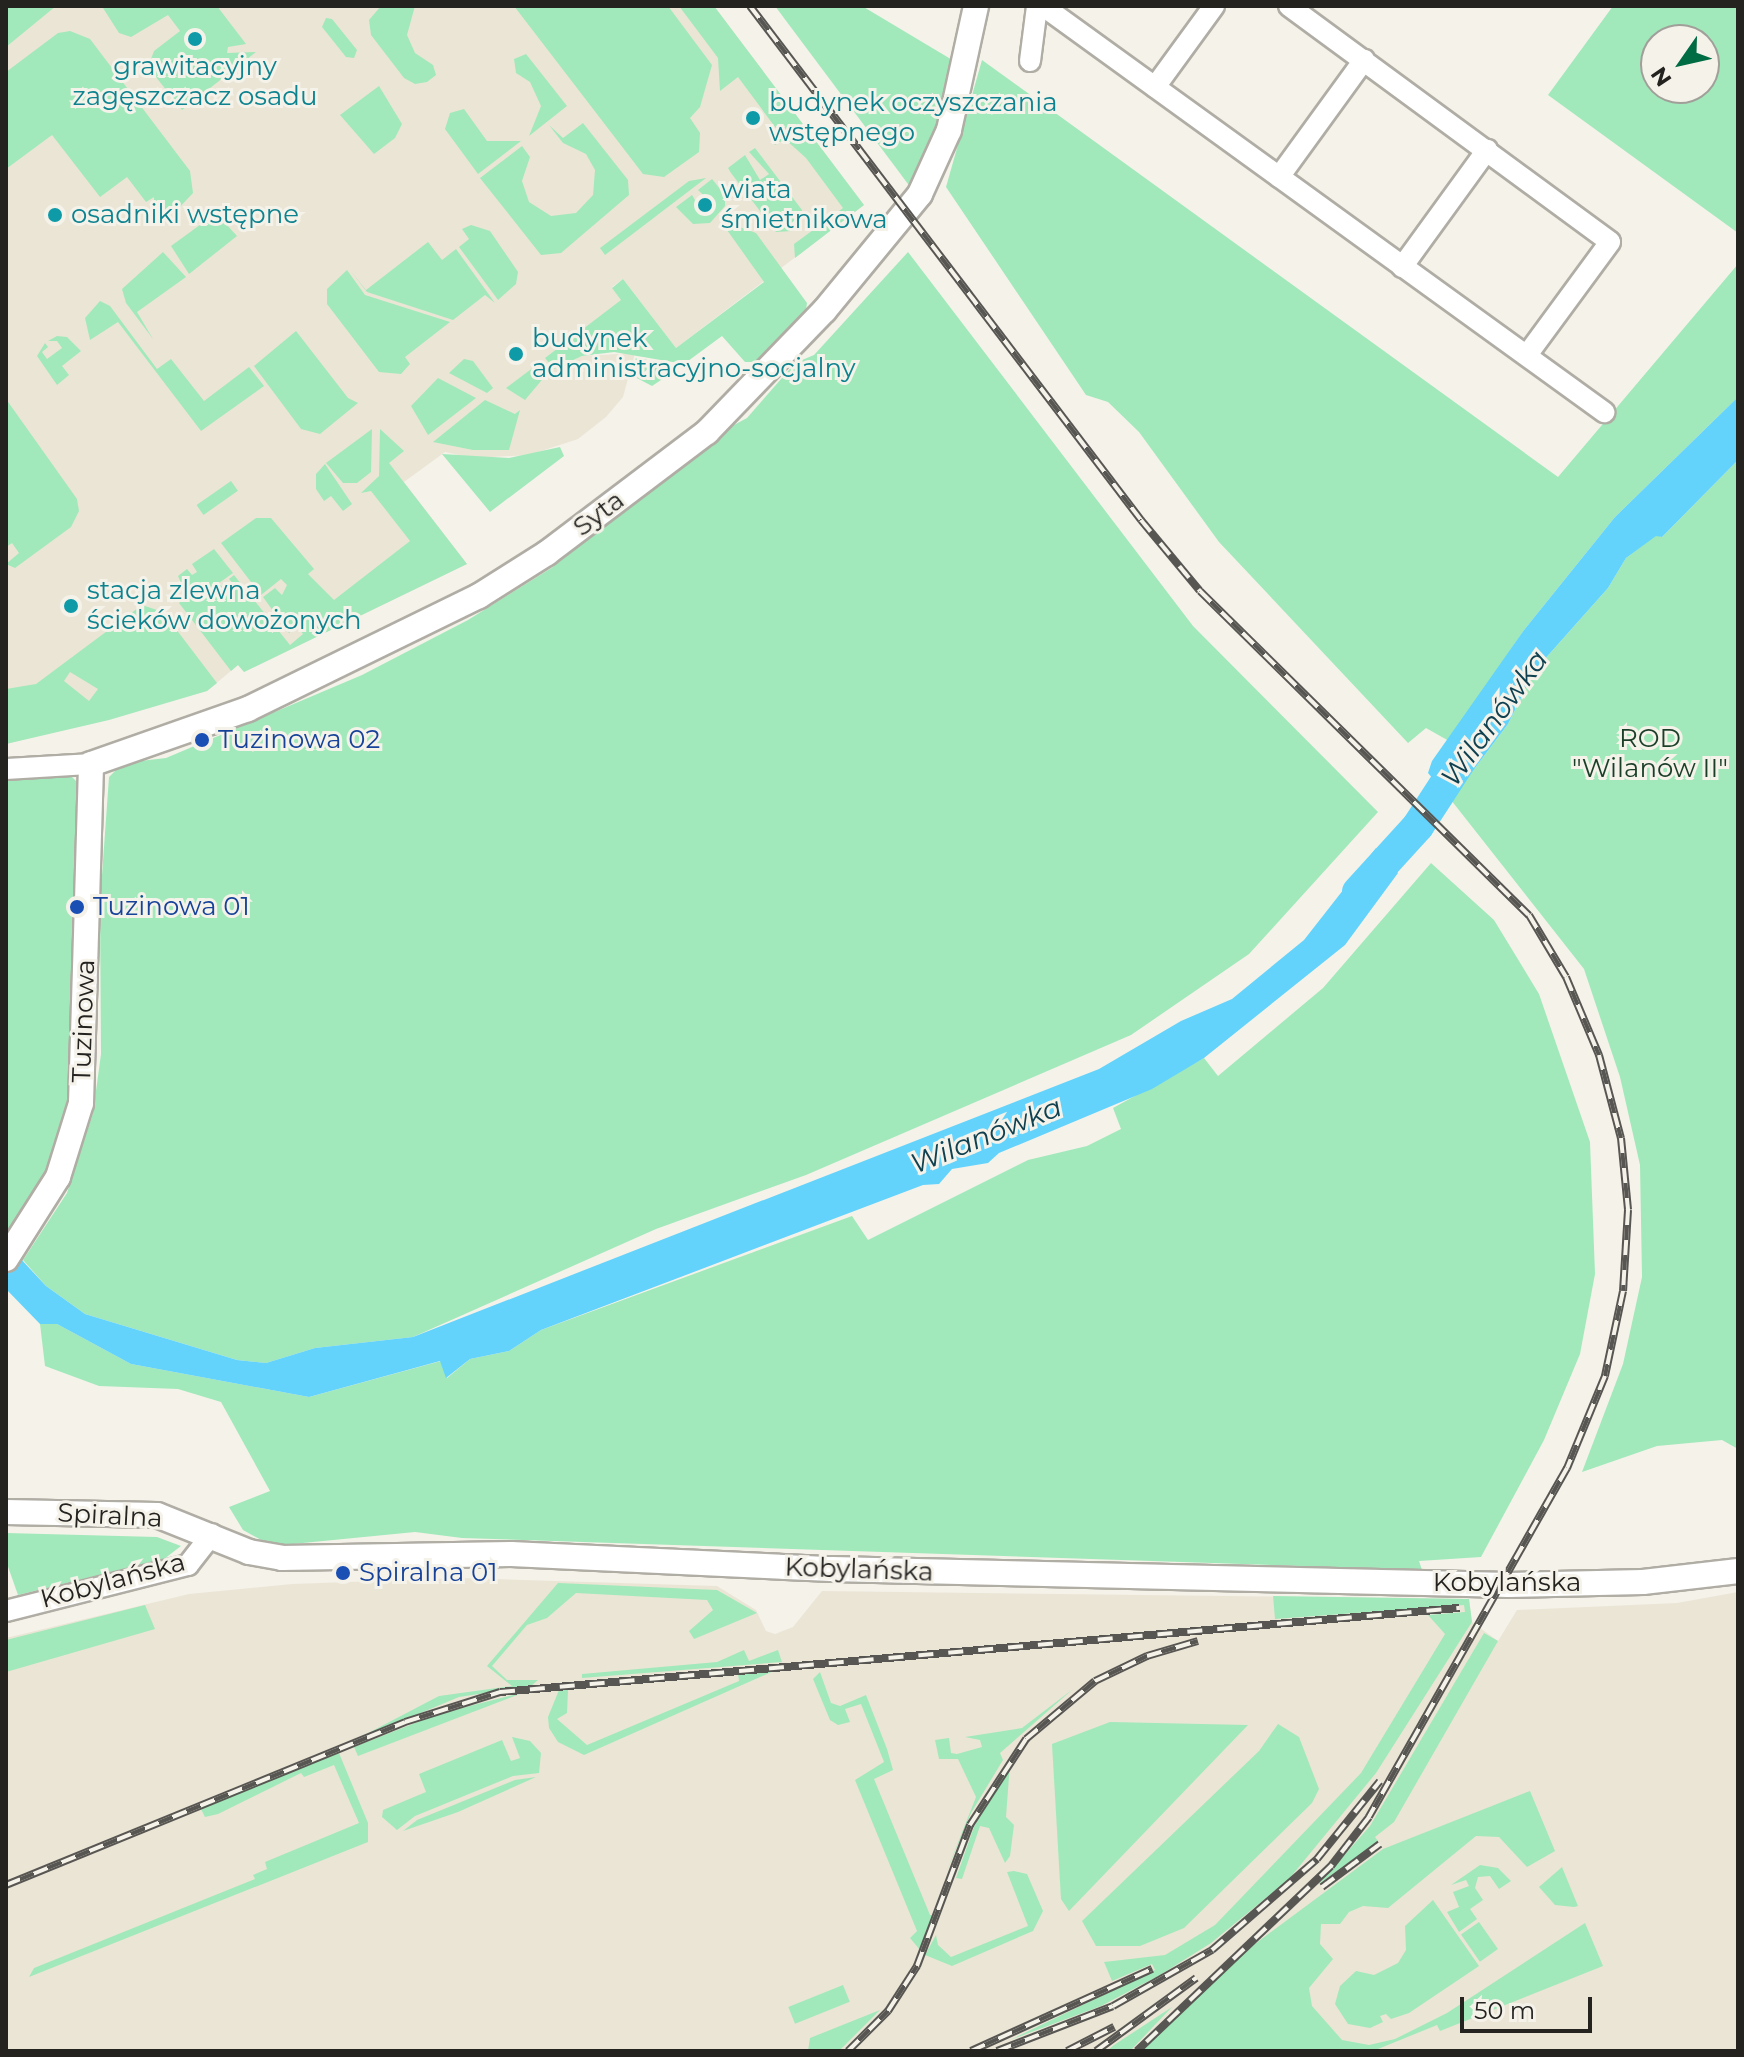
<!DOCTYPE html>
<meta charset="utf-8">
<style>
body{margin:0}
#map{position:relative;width:1744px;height:2057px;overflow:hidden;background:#f5f2ea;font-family:Montserrat,sans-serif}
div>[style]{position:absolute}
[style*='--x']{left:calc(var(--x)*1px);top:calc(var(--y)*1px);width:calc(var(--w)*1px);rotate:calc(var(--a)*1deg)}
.built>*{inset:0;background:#ebe5d6}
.green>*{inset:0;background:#a1e9ba;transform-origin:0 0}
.water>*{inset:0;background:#63d3fb}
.river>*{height:32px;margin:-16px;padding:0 16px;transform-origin:16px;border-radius:16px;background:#63d3fb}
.roads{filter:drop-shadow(2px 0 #b0ada5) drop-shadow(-2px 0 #b0ada5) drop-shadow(0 2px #b0ada5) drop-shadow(0 -2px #b0ada5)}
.minor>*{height:20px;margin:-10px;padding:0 10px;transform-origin:10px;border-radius:10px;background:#fff}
.tertiary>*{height:24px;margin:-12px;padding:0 12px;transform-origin:12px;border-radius:12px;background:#fff}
.rail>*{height:8px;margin-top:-4px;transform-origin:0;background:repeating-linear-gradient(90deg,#f5f2ea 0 15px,#585652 0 30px);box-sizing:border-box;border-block:2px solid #585652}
.dots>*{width:22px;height:22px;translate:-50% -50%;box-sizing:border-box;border:4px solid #f5f2ea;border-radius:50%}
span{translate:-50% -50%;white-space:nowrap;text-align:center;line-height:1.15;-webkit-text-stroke:6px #f5f2ea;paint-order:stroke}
.culture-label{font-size:26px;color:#0d838f}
.left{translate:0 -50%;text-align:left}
.street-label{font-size:26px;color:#242320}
.park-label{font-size:26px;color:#1a3f29}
.transit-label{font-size:26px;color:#164399}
.water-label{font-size:28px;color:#0f4151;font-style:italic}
.frame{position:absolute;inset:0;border:8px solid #242320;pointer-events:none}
.north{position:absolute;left:1640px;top:24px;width:80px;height:80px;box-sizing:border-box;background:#f5f2ea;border:2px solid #a19f99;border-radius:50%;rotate:236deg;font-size:22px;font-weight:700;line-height:32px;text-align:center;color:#242320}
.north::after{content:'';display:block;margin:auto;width:28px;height:36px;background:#006c43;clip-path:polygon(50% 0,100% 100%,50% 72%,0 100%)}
.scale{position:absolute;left:1460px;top:1997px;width:132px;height:36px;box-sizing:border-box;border:4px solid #242320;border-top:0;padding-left:10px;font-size:24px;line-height:28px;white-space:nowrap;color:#242320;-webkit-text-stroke:6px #f5f2ea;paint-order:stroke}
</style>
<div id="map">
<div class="built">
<div style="clip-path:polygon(6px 6px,714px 6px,864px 205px,676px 348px,623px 279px,612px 287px,622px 300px,554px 369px,582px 356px,635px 353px,623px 397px,606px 417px,578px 439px,529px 455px,473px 458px,445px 452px,404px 482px,467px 564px,244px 672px,238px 665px,207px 691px,6px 744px)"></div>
<div style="clip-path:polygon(460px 1578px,717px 1586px,756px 1610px,766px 1631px,775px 1634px,793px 1627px,822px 1591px,1469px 1599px,1472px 1622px,1498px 1641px,1517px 1610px,1677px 1603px,1738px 1592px,1738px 2051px,6px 2051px,6px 1638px,189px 1594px,292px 1584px)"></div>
</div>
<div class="green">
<div style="clip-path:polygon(6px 6px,56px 6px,6px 47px)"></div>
<div style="clip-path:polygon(217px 6px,246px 44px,228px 47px,227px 53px,256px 52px,182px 110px,148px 67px,154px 51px,180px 31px,168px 15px,131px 37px,119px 33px,103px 8px)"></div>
<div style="clip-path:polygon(381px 6px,415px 6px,407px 35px,415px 53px,433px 65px,436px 75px,427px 82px,415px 84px,404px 78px,371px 35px,369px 20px)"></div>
<div style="clip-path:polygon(514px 6px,668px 6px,712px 65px,700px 107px,690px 118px,700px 133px,699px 152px,664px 177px,643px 174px)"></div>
<div style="clip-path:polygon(679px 6px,714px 6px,864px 205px,795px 258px,794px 244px,843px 208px,806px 158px,785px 139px,775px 145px,770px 137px,778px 131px,738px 77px,720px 91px,718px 58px)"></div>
<div style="clip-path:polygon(775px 6px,862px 6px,954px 61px,929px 152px,911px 188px)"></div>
<div style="clip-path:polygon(evenodd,1613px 6px,1738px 6px,1738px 233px,1548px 95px,1613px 6px,1704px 40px,1704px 88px,1656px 88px,1656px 40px,1704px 40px)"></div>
<div style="clip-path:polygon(326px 18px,332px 19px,357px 50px,354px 58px,346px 57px,322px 27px)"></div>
<div style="clip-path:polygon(70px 31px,90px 39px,190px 171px,193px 193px,176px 211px,154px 211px,154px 197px,146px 202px,127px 177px,100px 197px,52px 135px,6px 169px,6px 72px,58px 33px)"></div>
<div style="clip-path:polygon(526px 54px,567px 106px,529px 136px,541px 106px,530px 82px,516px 73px,514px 59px)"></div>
<div style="clip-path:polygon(982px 60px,1558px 477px,1738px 264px,1738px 397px,1615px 517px,1524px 630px,1449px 741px,1426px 728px,1408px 743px,1219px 542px,1139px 432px,1108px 402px,1086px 395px,946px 187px)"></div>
<div style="clip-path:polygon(379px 86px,402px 124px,395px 138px,374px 154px,340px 115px)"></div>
<div style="clip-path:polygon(464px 109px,487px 141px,521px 141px,478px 174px,445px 129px,450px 113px)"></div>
<div style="clip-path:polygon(583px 123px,628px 180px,629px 195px,561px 253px,541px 255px,480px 178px,522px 146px,530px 157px,522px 181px,529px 202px,551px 216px,576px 213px,593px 195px,595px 170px,586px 154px,563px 143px,549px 125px,563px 138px)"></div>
<div style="clip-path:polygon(755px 148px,802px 210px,802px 221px,792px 231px,776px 232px,731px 173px,728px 168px,745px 155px,760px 180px,769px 174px,749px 152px)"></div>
<div style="clip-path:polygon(706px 178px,605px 255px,600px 248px,689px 181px)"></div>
<div style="clip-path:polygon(712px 179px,725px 195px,725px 206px,710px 223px,693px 224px,676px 207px,692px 195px,704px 215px,715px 206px,698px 190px)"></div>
<div style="clip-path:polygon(204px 222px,225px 223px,237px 236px,189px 274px,171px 246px)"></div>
<div style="clip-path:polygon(471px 225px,490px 231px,518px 272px,516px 284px,498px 300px,459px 247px,469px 239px,462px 229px)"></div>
<div style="clip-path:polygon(737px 226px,756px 233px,807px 303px,805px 317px,763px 362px,745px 362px,722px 336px,684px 364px,614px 352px,582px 356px,554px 369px,545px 358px,621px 300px,612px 288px,623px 279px,676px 348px,764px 282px,727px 230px)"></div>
<div style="clip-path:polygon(428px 242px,442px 260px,456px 249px,495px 303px,485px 295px,453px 320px,367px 292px,349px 269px,366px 290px)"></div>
<div style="clip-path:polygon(163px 252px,186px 277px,137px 312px,153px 339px,126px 303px,122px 289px)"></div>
<div style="clip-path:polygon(908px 252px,1193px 626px,1378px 812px,1249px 954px,1131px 1035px,806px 1175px,656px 1229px,413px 1337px,315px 1348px,266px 1363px,237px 1360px,85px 1314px,46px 1286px,23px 1260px,67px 1193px,93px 1113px,101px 1054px,100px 903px,109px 777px,123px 763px,166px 758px,362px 675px,468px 620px,553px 567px,719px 433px,747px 418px,795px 363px,814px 355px)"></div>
<div style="clip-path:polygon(347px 270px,365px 295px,450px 322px,405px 357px,410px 364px,401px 374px,379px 372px,327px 304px,327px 289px)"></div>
<div style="clip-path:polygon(100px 301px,110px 306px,157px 369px,171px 359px,204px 401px,249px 367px,264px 386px,201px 431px,118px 322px,90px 340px,85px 318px)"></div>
<div style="clip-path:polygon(296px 331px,348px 398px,358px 403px,320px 434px,301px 429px,254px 366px)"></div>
<div style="clip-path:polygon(57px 336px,67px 337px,81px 351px,62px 366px,69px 375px,57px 385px,37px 356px,45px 343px,48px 347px,42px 352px,47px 359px,62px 348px,57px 341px,48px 341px)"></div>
<div style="clip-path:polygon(636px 358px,665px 363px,679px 368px,652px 386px,631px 375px)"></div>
<div style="clip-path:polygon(464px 359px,473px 361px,493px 388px,487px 393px,449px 373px)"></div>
<div style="clip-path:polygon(538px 364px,546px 375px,525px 400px,506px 388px)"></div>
<div style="clip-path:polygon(438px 378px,476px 398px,428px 435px,411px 406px)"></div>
<div style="clip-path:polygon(6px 399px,77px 499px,79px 511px,71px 527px,15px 568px,6px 564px,19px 553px,12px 543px,6px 547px)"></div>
<div style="clip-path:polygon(485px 400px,515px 414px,520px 410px,509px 450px,473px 450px,433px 442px)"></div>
<div style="clip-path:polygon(372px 429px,371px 472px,357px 483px,343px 483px,326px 463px)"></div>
<div style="clip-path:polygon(380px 429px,404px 451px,389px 463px,467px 564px,244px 672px,238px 665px,231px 671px,179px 603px,187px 596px,178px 576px,187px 569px,192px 575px,197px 572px,192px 564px,214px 549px,233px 573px,219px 583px,226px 592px,235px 586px,229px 579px,234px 575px,290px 645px,303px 634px,297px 626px,289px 633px,263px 597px,275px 588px,282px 595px,287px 585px,281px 579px,261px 595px,221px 543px,256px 518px,271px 518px,314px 569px,308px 574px,334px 600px,410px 541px,371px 491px,361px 493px,379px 476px)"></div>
<div style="clip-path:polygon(560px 447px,564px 456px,490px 512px,442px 454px,509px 458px)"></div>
<div style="clip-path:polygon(1738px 460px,1738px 1449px,1722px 1440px,1657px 1446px,1582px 1472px,1623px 1364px,1642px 1277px,1640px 1165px,1620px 1077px,1584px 969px,1451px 800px,1508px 724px,1535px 670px,1608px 588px,1626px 558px,1656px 535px,1662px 537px)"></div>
<div style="clip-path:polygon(325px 464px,352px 504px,343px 511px,331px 496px,324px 501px,316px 489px,316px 474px)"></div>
<div style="left:231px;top:481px;width:12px;height:42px;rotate:55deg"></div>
<div style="clip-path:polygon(evenodd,142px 605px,163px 612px,217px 683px,207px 691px,109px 720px,6px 744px,6px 689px,36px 684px,142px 605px,70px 672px,98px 689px,89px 701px,64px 681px,70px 672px)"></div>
<div style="clip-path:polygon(71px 776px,80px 785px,75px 1071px,59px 1156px,6px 1243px,6px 781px)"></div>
<div style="clip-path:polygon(1431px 863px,1494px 920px,1539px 994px,1590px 1142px,1595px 1274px,1580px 1354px,1544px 1440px,1481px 1557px,1419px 1561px,1422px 1570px,462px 1538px,415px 1532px,272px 1546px,243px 1530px,229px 1507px,270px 1491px,221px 1402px,178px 1389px,99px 1386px,45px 1366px,40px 1324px,57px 1324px,131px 1364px,309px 1397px,441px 1361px,447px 1378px,470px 1359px,509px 1351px,541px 1330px,852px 1216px,868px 1240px,1028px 1160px,1087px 1146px,1121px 1129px,1113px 1108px,1204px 1058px,1218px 1076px,1323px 988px)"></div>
<div style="clip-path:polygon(6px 1533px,157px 1537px,181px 1546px,164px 1559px,18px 1595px,6px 1561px)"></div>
<div style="clip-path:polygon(558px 1583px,717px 1590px,757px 1613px,694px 1639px,689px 1631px,713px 1610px,707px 1600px,576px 1593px,547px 1618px,527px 1625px,492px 1666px,507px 1680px,538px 1680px,531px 1686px,459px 1697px,351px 1742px,439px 1696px,512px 1686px,487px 1666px)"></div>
<div style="clip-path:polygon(1273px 1596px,1469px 1599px,1472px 1622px,1376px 1773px,1289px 1879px,1211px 1943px,1160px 1975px,1101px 2006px,1010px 2040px,1155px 1970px,1152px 1964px,1112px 1981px,1104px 1962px,1165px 1955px,1215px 1925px,1361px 1773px,1445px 1634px,1428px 1615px,1465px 1612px,1464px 1605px,1275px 1619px)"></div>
<div style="clip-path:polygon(145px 1605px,155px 1629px,6px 1672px,6px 1640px)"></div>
<div style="clip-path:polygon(1484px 1633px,1498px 1641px,1394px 1822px,1375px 1837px,1378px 1841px,1318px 1885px,1370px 1826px)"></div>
<div style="clip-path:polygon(744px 1650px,749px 1661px,778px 1650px,782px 1662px,582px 1678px,582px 1674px,717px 1662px)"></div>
<div style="clip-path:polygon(776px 1670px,584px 1755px,558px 1742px,549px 1728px,548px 1717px,559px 1690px,568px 1690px,567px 1713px,557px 1719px,587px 1745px,739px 1681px,738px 1674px)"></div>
<div style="clip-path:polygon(820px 1672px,831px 1703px,840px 1706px,866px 1695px,887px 1749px,893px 1770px,874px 1779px,930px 1915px,935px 1915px,920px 1950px,910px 1938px,917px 1931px,855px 1780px,884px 1762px,861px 1704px,845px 1709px,850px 1722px,838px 1725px,830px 1720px,813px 1679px)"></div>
<div style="clip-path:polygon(1073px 1689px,1000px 1753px,1003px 1760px,971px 1813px,946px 1873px,976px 1797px,958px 1759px,939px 1759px,935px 1740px,949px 1738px,951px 1753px,957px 1754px,982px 1747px,980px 1740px,965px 1737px,1022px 1728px)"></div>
<div style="clip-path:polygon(525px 1692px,358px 1756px,354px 1747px,438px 1714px)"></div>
<div style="clip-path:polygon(1110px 1722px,1248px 1725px,1069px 1911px,1061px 1899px,1052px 1744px)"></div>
<div style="clip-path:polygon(1278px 1724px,1299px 1737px,1319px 1789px,1312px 1803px,1184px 1928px,1140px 1946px,1096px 1946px,1082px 1921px,1259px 1751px)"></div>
<div style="clip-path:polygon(512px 1737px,530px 1741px,541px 1753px,539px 1773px,513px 1776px,415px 1816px,397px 1830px,382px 1817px,383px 1810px,426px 1792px,419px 1774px,502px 1740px,511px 1761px,520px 1758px)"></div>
<div style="clip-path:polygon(339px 1753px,368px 1823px,368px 1842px,29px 1977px,34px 1968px,255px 1879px,253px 1875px,267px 1869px,265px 1862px,359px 1823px,334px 1765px,304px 1777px,301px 1773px,218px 1814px,205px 1817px,200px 1807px)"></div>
<div style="clip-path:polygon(1010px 1763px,1006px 1817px,1014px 1825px,1010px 1856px,1005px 1863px,989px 1828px,980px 1826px,962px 1879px,956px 1878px,974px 1827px)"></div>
<div style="clip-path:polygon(536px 1777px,458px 1812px,403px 1831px,417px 1820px,515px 1780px)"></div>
<div style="clip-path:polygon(1530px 1791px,1555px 1851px,1527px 1867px,1499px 1837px,1476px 1836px,1388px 1908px,1363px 1906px,1349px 1912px,1340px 1924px,1321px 1924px,1320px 1944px,1333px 1959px,1309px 1988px,1312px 2006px,1342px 2040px,1369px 2045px,1395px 2039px,1447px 2013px,1585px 1923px,1603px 1966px,1440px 2031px,1437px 2025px,1373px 2051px,1142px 2051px,1232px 1961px,1383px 1849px)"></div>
<div style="clip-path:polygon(1480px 1865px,1498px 1868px,1511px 1881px,1499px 1889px,1490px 1876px,1478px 1877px,1475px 1888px,1483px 1900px,1470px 1909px,1477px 1919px,1459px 1932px,1447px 1912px,1459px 1907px,1453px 1892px,1469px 1886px,1466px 1880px,1451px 1885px)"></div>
<div style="clip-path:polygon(1562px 1867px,1578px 1906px,1574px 1907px,1555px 1905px,1539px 1887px)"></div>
<div style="clip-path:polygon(1014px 1871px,1027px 1874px,1043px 1911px,1033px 1931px,952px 1966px,925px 1955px,936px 1935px,938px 1945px,951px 1957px,1028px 1926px,1007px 1872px)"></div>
<div style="clip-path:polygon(1433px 1900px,1479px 1966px,1409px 2013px,1391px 2019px,1386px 2014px,1380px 2016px,1383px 2022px,1370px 2028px,1348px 2024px,1335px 2004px,1340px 1986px,1356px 1971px,1374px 1975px,1398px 1963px,1406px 1950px,1405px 1926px)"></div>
<div style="left:1479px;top:1922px;width:33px;height:22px;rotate:55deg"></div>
<div style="left:843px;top:1985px;width:18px;height:59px;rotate:68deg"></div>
<div style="clip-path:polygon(1172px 2007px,1130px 2051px,1107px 2051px,1114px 2045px)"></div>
<div style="clip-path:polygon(880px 2010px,839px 2051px,808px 2051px,810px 2038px)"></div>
</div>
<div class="water">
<div style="clip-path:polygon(1738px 397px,1738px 460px,1662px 537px,1656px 536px,1626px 558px,1608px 588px,1535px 670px,1508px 724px,1451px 800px,1428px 773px,1432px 761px,1524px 630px,1615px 517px)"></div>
<div style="clip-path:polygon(1376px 848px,1398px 873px,1345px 945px,1204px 1058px,1152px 1089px,999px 1153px,988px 1163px,952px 1169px,939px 1184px,923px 1185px,541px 1330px,509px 1351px,470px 1359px,446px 1378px,440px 1361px,309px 1397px,131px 1364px,57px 1324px,40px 1324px,6px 1289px,6px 1243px,46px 1286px,85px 1314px,237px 1360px,266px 1363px,315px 1348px,413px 1337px,1099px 1069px,1181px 1021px,1232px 999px,1304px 940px)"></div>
</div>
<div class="river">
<div style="--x:1358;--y:892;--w:89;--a:-47.7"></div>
<div style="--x:1418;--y:826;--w:88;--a:-57"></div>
</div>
<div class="roads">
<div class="minor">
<div style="--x:1043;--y:6;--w:693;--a:35.89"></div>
<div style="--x:1289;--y:6;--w:398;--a:36.3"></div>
<div style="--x:1610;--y:242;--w:140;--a:126.3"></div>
<div style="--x:1030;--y:61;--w:55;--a:-82.7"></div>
<div style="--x:1155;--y:87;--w:100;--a:-53.9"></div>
<div style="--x:1279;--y:177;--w:145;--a:-54"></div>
<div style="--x:1402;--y:267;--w:145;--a:-54"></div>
<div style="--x:6;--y:769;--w:85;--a:-3.4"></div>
<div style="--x:6;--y:1611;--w:188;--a:-14.2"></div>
<div style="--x:188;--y:1565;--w:39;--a:-52"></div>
</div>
<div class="tertiary">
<div style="--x:6;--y:1259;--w:97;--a:-57.6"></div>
<div style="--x:58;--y:1177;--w:77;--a:-72.7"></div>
<div style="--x:81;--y:1103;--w:339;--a:-88.3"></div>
<div style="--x:91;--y:764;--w:166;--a:-19.3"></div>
<div style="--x:248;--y:709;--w:257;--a:-26.1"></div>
<div style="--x:479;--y:596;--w:80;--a:-32.3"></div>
<div style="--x:547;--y:553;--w:201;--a:-37.1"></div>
<div style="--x:707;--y:432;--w:168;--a:-46"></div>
<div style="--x:824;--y:311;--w:151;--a:-50.6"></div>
<div style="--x:920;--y:194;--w:70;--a:-65.6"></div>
<div style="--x:949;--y:130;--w:127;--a:-77.7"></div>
<div style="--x:6;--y:1512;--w:151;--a:1.1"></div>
<div style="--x:157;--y:1515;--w:99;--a:21.9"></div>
<div style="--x:249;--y:1552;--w:34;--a:10"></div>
<div style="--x:282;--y:1558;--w:229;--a:-1"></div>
<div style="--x:511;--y:1554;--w:321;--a:2.7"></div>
<div style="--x:832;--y:1569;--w:677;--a:1.35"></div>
<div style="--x:1509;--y:1585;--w:134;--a:-1.3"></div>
<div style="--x:1643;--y:1582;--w:96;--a:-6.6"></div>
</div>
</div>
<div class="rail">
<div style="--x:750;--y:6;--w:646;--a:52.74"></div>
<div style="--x:1141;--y:520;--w:92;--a:50.3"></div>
<div style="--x:1200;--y:591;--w:462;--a:44.6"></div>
<div style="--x:1529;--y:915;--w:72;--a:59.2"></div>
<div style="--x:1566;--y:977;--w:85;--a:67.1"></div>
<div style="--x:1599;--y:1055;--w:86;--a:75.2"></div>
<div style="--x:1621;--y:1138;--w:72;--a:84.4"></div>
<div style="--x:1628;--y:1210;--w:81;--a:93.5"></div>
<div style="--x:1623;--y:1291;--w:87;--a:102"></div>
<div style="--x:1605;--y:1376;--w:100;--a:112.4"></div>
<div style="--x:1567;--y:1468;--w:401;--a:119.6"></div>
<div style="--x:1369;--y:1817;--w:62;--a:127.8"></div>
<div style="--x:1331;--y:1866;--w:268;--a:136.4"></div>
<div style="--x:6;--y:1885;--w:431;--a:-22.2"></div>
<div style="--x:405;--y:1722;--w:100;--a:-17.5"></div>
<div style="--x:500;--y:1692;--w:963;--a:-5.01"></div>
<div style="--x:1322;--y:1887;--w:72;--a:-36.6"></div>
<div style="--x:848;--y:2051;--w:57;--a:-45"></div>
<div style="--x:888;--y:2011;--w:54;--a:-57.2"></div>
<div style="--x:917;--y:1966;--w:151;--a:-69.4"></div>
<div style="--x:970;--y:1825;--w:103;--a:-56.9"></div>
<div style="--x:1026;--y:1739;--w:90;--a:-40"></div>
<div style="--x:1095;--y:1681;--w:58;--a:-25.7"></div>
<div style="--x:1147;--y:1656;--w:53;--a:-16.4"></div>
<div style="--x:971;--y:2051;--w:199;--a:-24.4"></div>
<div style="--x:997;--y:2051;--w:124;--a:-21.2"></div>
<div style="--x:1113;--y:2006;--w:114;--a:-29.5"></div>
<div style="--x:1212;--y:1950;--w:139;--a:-40.9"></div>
<div style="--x:1317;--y:1859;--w:100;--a:-51.1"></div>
<div style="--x:1067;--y:2051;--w:53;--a:-27.1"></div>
<div style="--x:1096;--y:2051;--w:124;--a:-36.1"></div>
</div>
<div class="dots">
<div style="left:195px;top:39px;background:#0f9aa8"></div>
<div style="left:753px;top:118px;background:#0f9aa8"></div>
<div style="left:705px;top:205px;background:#0f9aa8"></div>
<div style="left:55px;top:215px;background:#0f9aa8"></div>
<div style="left:516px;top:354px;background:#0f9aa8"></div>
<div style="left:71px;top:606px;background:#0f9aa8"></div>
<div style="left:202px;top:740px;background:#1a4fb4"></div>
<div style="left:77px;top:907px;background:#1a4fb4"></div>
<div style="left:343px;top:1573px;background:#1a4fb4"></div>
</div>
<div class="culture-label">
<span style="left:195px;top:82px">grawitacyjny<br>zagęszczacz osadu</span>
<span class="left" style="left:769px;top:118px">budynek oczyszczania<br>wstępnego</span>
<span class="left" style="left:721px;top:205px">wiata<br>śmietnikowa</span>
<span class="left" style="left:71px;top:215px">osadniki wstępne</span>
<span class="left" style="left:532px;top:354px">budynek<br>administracyjno-socjalny</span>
<span class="left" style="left:87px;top:606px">stacja zlewna<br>ścieków dowożonych</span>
</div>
<div class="street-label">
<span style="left:599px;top:514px;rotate:-37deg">Syta</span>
<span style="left:84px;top:1021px;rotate:-88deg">Tuzinowa</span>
<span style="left:110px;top:1516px;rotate:3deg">Spiralna</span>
<span style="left:859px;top:1570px;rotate:2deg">Kobylańska</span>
<span style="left:113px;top:1581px;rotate:-15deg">Kobylańska</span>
<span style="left:1507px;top:1583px">Kobylańska</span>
</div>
<div class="park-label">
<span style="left:1650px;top:754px">ROD<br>"Wilanów II"</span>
</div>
<div class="transit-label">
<span class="left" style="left:218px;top:740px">Tuzinowa 02</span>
<span class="left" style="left:93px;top:907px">Tuzinowa 01</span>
<span class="left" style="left:359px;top:1573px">Spiralna 01</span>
</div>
<div class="water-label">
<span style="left:1494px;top:718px;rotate:-54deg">Wilanówka</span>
<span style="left:986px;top:1135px;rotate:-22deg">Wilanówka</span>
</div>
<div class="frame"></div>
<div class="north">N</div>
<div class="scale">50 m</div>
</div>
